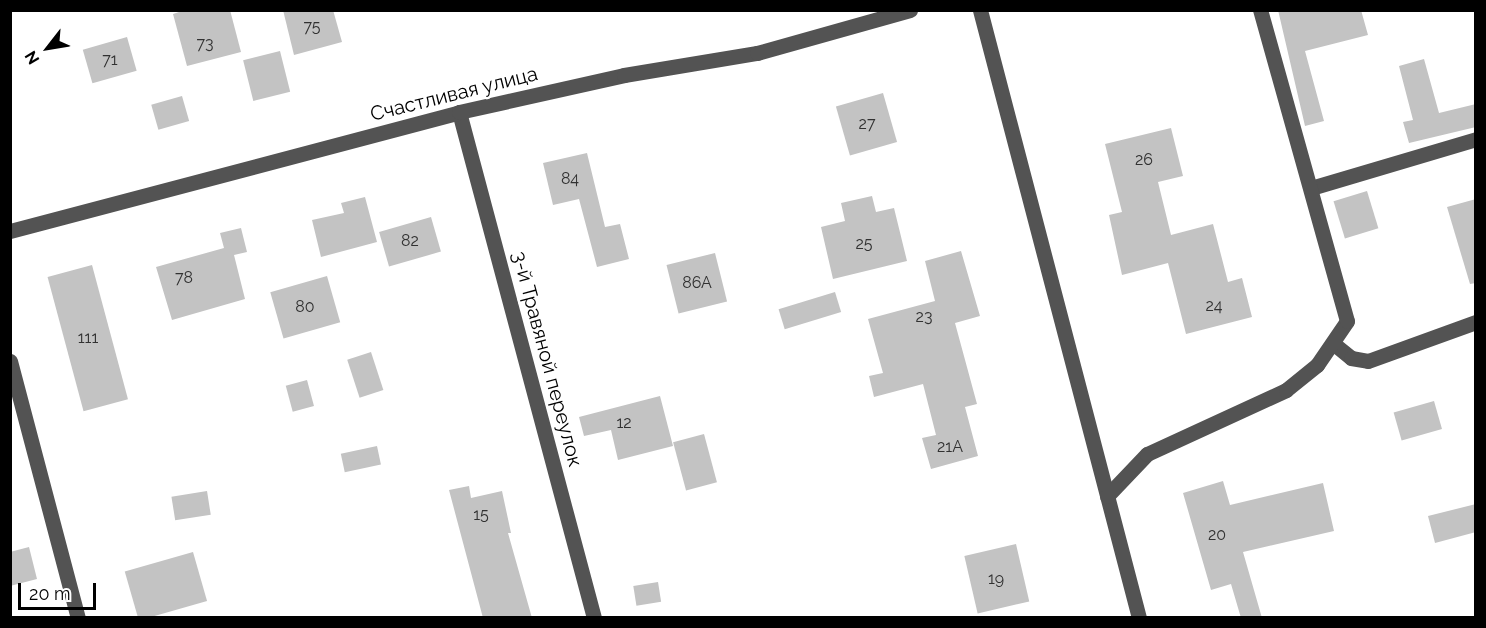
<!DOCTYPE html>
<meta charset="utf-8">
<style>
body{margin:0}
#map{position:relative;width:1486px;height:628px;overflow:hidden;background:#fff;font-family:Raleway,sans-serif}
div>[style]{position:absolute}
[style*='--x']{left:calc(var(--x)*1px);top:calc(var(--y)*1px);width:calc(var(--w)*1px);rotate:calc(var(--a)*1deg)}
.building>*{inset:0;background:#c3c3c3;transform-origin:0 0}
.minor>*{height:15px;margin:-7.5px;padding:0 7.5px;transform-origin:7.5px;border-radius:7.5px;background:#535353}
span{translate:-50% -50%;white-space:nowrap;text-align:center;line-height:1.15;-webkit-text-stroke:4.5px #fff;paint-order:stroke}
.number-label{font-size:16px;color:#313131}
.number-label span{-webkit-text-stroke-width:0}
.street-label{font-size:20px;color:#000}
.frame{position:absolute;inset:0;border:12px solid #000;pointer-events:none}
.north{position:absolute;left:18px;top:18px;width:60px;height:60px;-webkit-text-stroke:4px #fff;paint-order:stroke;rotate:239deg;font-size:16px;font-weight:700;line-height:24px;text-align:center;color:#000}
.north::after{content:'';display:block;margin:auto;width:21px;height:27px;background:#000;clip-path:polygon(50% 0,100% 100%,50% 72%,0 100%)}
.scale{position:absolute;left:18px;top:583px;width:78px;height:27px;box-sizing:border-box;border:3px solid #000;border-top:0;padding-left:8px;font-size:18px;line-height:21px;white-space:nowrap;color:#000;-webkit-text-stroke:4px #fff;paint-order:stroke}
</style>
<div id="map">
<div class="building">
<div style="clip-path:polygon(185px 10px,230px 10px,241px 52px,187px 66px,173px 14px)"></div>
<div style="clip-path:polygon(283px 10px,333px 10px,342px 42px,294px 55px)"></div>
<div style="clip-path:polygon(1278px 10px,1361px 10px,1368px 35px,1305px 51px,1324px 121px,1305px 126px)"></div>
<div style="left:127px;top:37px;width:35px;height:46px;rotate:74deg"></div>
<div style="left:280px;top:51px;width:42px;height:38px;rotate:76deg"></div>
<div style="clip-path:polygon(1424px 59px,1439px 113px,1476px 104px,1476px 127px,1409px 143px,1403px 122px,1413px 120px,1399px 66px)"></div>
<div style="left:883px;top:93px;width:51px;height:49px;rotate:74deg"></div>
<div style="left:182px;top:96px;width:26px;height:32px;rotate:74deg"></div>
<div style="clip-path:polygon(1171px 128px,1183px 176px,1158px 182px,1171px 235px,1213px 224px,1228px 282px,1242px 278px,1252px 317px,1186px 334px,1168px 263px,1122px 275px,1109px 215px,1122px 212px,1105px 144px)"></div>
<div style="clip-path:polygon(587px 153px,605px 227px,620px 224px,629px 259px,597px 267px,579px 199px,553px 205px,543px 163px)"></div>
<div style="left:1367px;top:191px;width:39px;height:35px;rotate:73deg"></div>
<div style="clip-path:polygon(872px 196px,876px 212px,894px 208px,907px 261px,833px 279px,821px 227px,845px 221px,841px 203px)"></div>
<div style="clip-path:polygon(365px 197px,377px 242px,321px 257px,312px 220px,344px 213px,341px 203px)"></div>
<div style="clip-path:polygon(1476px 199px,1476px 283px,1470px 284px,1447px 207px)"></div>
<div style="left:431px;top:217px;width:36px;height:54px;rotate:74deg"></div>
<div style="clip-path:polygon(241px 228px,247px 252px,234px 255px,245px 299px,172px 320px,156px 267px,224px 248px,220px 233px)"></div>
<div style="clip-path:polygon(961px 251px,980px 316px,955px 323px,977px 404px,965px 407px,978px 456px,931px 469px,922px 438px,936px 435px,923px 384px,874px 397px,869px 376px,883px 373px,868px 319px,935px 301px,925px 261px)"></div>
<div style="left:715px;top:253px;width:50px;height:50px;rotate:76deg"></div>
<div style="left:92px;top:265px;width:139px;height:46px;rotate:75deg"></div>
<div style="left:327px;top:276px;width:48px;height:59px;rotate:74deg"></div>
<div style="left:835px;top:292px;width:21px;height:59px;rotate:73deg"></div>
<div style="left:371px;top:352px;width:40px;height:25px;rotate:72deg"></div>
<div style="left:307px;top:380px;width:27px;height:22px;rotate:75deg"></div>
<div style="clip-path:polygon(660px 396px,673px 446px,618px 460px,611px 430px,584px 436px,579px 417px)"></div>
<div style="left:1434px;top:401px;width:29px;height:42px;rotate:74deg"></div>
<div style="left:704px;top:434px;width:50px;height:32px;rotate:75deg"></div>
<div style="left:377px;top:446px;width:19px;height:37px;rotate:78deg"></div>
<div style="clip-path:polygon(1223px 481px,1230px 505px,1323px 483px,1334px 531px,1243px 552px,1262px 618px,1241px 618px,1231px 584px,1211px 590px,1183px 493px)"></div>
<div style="clip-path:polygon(469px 486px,471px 498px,502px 491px,511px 533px,508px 533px,532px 618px,483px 618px,449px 490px)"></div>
<div style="left:207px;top:491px;width:24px;height:36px;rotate:81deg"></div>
<div style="clip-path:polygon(1476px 504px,1476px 532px,1435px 543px,1428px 516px)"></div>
<div style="left:1016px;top:544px;width:59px;height:53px;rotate:77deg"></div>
<div style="clip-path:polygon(29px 547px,37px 579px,10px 586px,10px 552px)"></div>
<div style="left:193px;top:552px;width:51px;height:71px;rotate:74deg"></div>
<div style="left:658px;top:582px;width:20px;height:25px;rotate:81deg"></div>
</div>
<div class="minor">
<div style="--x:980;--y:10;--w:628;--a:75.34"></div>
<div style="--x:459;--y:112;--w:524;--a:75.06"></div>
<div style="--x:1311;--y:188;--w:172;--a:-16.5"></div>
<div style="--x:10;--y:231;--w:465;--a:-14.8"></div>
<div style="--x:459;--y:112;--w:169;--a:-12.6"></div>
<div style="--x:624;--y:75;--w:135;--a:-9.4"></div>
<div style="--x:757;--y:53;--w:159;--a:-15.7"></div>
<div style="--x:1334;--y:344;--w:22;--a:39"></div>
<div style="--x:1351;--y:358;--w:17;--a:10"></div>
<div style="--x:1368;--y:361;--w:115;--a:-19.9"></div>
<div style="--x:10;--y:361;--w:266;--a:75.2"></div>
<div style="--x:1107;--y:496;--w:58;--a:-46.4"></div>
<div style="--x:1147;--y:454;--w:153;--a:-24.7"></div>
<div style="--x:1286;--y:390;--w:40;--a:-39"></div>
<div style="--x:1317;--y:365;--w:53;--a:-55.7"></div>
<div style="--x:1347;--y:321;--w:323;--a:-105.6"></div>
</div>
<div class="number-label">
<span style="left:312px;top:27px">75</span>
<span style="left:205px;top:44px">73</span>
<span style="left:110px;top:60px">71</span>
<span style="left:867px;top:124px">27</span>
<span style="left:1144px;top:160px">26</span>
<span style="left:570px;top:179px">84</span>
<span style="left:410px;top:241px">82</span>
<span style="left:864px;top:244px">25</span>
<span style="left:184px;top:278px">78</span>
<span style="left:697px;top:283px">86А</span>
<span style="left:1214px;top:306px">24</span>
<span style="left:305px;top:307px">80</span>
<span style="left:924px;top:317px">23</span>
<span style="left:88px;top:338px">111</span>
<span style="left:624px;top:423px">12</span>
<span style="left:950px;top:447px">21А</span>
<span style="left:481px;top:515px">15</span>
<span style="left:1217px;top:535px">20</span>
<span style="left:996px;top:579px">19</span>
</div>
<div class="street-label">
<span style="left:454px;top:94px;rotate:-14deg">Счастливая улица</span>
<span style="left:547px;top:359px;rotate:75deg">3-й Травяной переулок</span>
</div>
<div class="frame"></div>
<div class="north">N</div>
<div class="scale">20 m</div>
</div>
